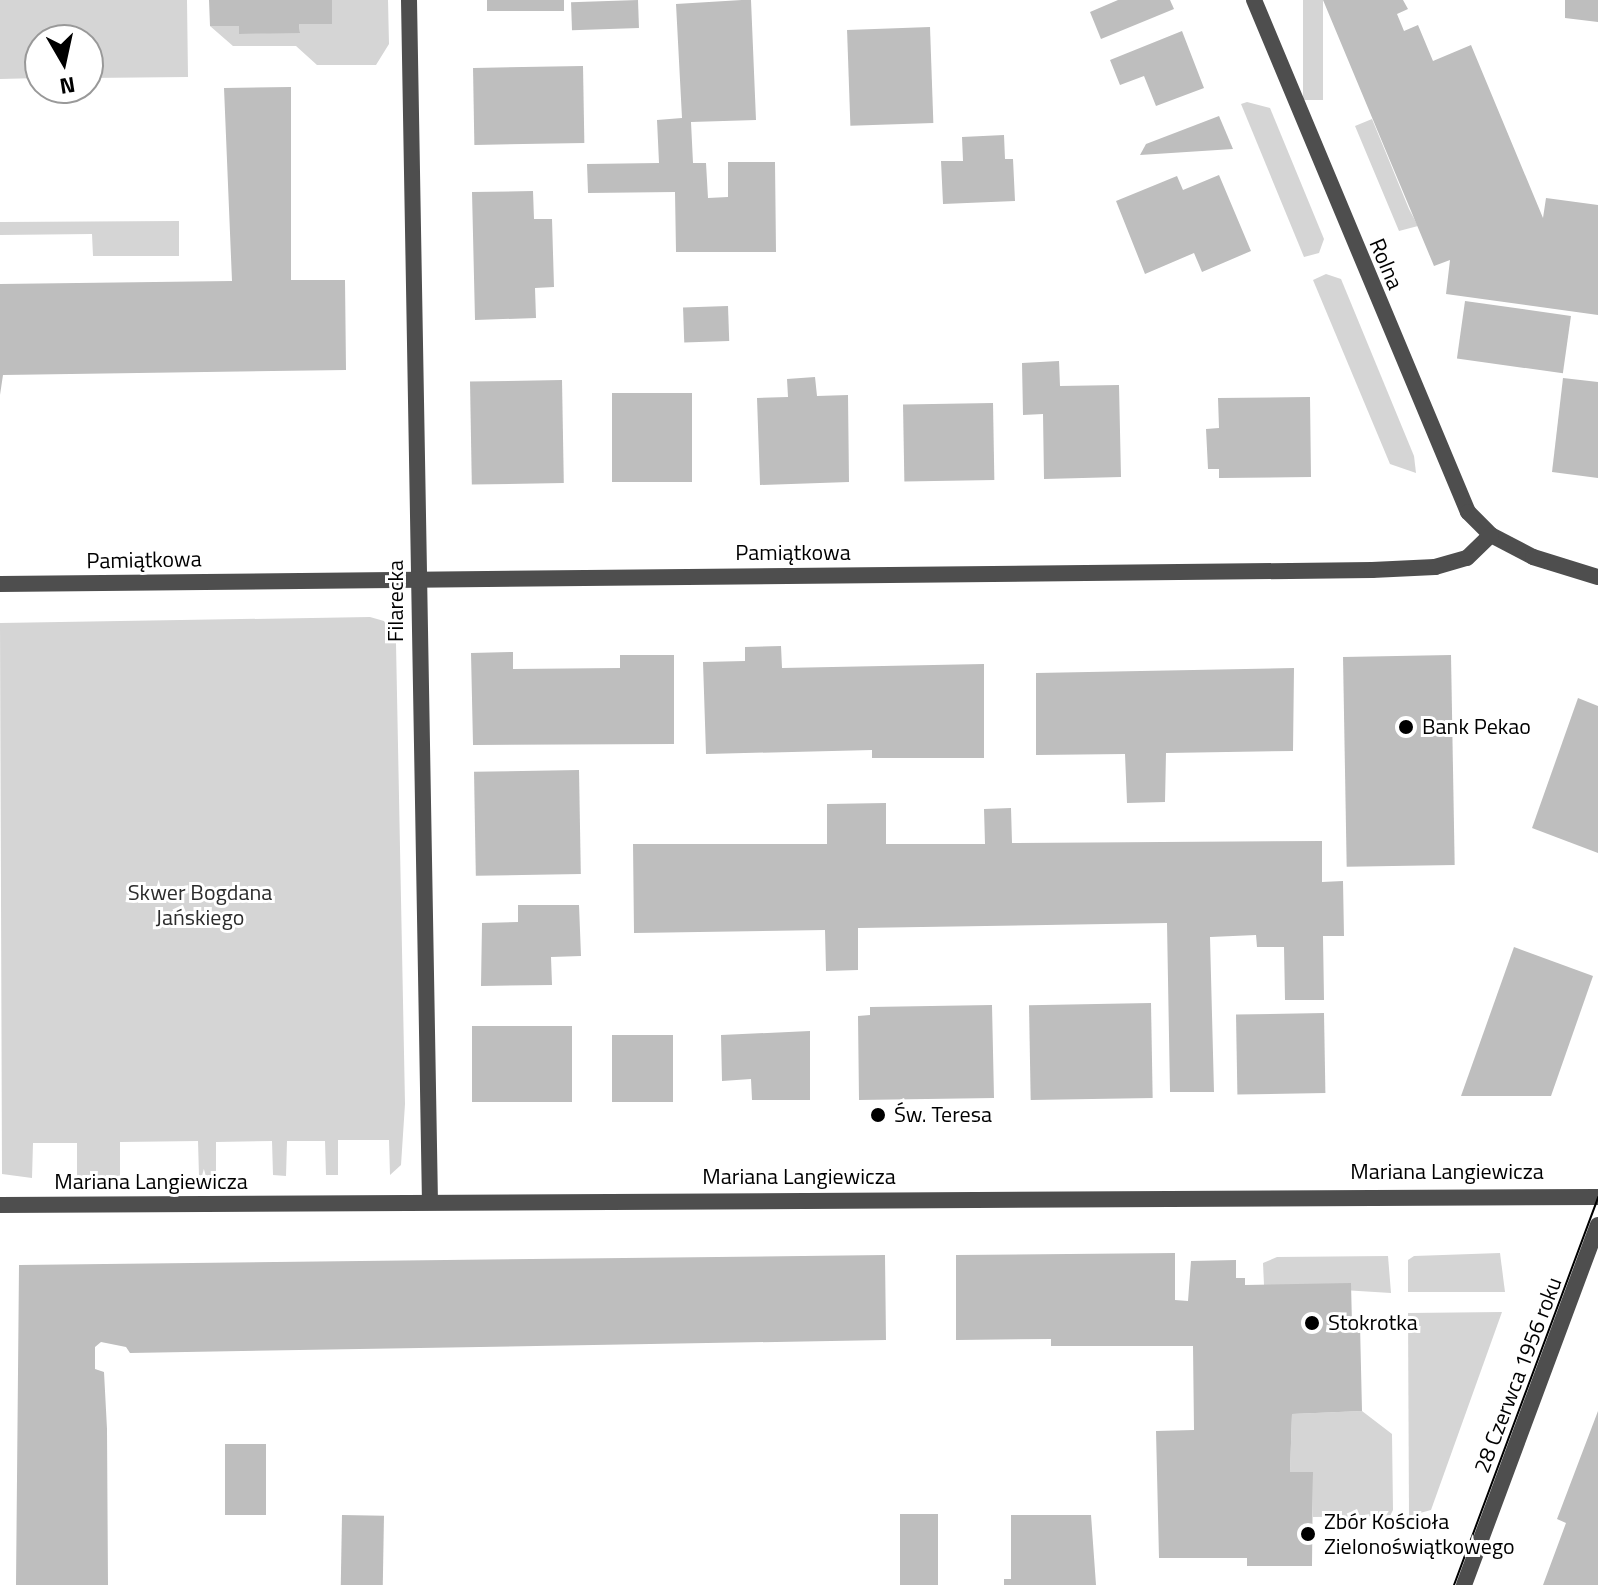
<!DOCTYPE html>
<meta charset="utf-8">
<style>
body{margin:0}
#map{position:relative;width:1598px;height:1585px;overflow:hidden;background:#fff;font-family:"Titillium Web",sans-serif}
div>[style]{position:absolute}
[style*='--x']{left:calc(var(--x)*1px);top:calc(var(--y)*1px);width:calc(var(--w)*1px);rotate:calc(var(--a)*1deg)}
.green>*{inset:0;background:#d5d5d5;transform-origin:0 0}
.building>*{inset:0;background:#bebebe;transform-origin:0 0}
.street>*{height:16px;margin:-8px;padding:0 8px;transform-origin:8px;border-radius:8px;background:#4e4e4e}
.tram>*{height:2px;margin:-1px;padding:0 1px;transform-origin:1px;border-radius:1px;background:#000}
.dots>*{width:22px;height:22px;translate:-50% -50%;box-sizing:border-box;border:4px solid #fff;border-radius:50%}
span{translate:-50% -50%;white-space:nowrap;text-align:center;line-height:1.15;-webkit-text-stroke:6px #fff;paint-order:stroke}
.street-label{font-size:22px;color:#000}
.poi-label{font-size:22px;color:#000}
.left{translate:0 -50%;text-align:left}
.park-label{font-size:22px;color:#2c2c2c}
.north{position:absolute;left:24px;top:24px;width:80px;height:80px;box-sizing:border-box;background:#fff;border:2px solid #999;border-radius:50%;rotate:171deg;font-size:22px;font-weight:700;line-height:32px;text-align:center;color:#000}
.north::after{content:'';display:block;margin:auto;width:28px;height:36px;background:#000;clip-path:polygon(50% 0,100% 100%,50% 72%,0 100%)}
</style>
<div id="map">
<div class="green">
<div style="clip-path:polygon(0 0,187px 0,188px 77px,88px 78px,88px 40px,40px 40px,40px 78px,0 79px)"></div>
<div style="clip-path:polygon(332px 0,388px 0,389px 44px,376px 65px,317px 65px,296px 46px,233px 46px,210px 26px,239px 26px,239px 34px,300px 32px,299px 24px,332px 24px)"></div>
<div style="left:1303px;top:0;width:20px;height:100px"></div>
<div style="clip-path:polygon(1247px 102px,1270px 108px,1324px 239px,1319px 253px,1304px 257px,1241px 104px)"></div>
<div style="clip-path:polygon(1372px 119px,1409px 209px,1418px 226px,1399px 231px,1355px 126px)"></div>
<div style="clip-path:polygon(179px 221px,179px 256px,93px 256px,92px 234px,0 235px,0 222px)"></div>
<div style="clip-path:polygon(1326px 274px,1341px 279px,1414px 456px,1416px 473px,1390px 464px,1313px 280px)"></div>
<div style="clip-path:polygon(370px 617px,384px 621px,396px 643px,405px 1104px,401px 1165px,390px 1175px,389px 1140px,338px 1140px,338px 1175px,326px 1175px,325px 1141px,287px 1141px,286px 1176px,273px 1175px,272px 1141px,216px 1142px,216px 1176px,199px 1176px,198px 1141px,120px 1142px,120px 1177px,77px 1177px,77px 1143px,33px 1143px,32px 1178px,2px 1174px,0 623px)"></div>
<div style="clip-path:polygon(1500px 1253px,1505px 1292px,1408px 1292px,1408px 1260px,1414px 1256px)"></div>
<div style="clip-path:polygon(1388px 1256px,1391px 1293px,1264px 1285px,1263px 1263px,1277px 1257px)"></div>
<div style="clip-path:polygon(1502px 1312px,1431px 1510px,1409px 1516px,1408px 1313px)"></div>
<div style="clip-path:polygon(1362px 1411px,1392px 1434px,1393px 1510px,1390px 1516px,1313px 1517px,1313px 1472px,1290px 1472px,1292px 1414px)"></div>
</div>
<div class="building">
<div style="clip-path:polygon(209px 0,332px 0,332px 24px,299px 24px,300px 33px,239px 34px,239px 26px,210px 26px)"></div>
<div style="left:487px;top:0;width:77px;height:11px"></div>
<div style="left:638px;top:0;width:28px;height:67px;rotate:88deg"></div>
<div style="clip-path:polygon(742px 0,751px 0,756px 120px,691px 122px,693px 163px,706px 163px,708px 198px,728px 197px,728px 162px,775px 162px,776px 252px,676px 252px,675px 192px,588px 193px,587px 164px,659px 163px,657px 120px,682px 118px,676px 4px)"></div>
<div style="clip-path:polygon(1118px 0,1170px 0,1174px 9px,1101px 39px,1090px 12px)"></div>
<div style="clip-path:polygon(1323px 0,1403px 0,1408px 9px,1397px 14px,1404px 31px,1418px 25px,1433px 61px,1471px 45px,1543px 218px,1546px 198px,1598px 205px,1598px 315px,1446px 294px,1450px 260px,1434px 266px)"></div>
<div style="clip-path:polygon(1565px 0,1598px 0,1598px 22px,1565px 18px)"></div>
<div style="left:930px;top:27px;width:96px;height:83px;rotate:88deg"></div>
<div style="clip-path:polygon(1182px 31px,1204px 88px,1156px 106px,1144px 76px,1120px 85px,1110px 60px)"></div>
<div style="left:583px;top:66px;width:77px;height:110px;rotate:89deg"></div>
<div style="clip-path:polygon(291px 87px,291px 280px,345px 280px,346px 370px,3px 375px,0 395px,0 284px,232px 281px,224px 88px)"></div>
<div style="clip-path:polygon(1219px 116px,1233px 149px,1140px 155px,1146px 144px)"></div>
<div style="clip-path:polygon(1004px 135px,1005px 159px,1013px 159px,1015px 201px,943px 204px,941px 161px,963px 161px,962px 137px)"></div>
<div style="clip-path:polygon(1219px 175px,1251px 251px,1202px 272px,1194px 253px,1145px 274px,1116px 201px,1177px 176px,1183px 190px)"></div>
<div style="clip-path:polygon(533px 191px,534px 219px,552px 219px,554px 287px,535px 288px,536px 318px,475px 320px,472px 192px)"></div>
<div style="left:1465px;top:301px;width:107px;height:58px;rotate:8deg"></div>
<div style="left:728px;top:306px;width:35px;height:45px;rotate:88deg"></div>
<div style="clip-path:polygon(1059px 361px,1060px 386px,1119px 385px,1121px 477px,1044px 479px,1043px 414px,1023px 415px,1022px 363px)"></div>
<div style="clip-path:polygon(815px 377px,817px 396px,848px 395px,849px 482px,760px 485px,757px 398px,788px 397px,787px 379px)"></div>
<div style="clip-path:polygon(1563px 378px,1598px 382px,1598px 478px,1552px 472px)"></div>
<div style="left:562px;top:380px;width:103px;height:92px;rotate:89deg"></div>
<div style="left:612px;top:393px;width:80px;height:89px"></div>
<div style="clip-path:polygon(1310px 397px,1311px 477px,1219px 478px,1219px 469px,1208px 469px,1206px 429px,1219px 428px,1218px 398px)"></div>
<div style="left:993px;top:403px;width:77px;height:90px;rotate:89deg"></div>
<div style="clip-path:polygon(781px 646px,782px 668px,984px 664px,984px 758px,872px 758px,872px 750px,706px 754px,703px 662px,745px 661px,745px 647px)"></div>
<div style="clip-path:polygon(513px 652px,513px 669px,620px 668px,620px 655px,674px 655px,674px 744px,473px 745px,471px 653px)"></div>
<div style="left:1451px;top:655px;width:210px;height:108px;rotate:89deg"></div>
<div style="clip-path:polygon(1294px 668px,1293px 751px,1166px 753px,1165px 802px,1127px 803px,1125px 754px,1036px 755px,1036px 673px)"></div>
<div style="clip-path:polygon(1578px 698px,1598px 706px,1598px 853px,1532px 828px)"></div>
<div style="left:579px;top:770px;width:104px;height:105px;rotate:89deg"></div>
<div style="clip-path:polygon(886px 803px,886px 844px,985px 844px,984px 809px,1011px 808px,1012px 843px,1322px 841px,1322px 882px,1343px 881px,1344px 936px,1323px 936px,1324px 1000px,1285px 1000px,1284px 947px,1257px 947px,1256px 935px,1210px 937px,1214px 1092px,1170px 1092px,1167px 923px,858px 928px,858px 970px,826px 971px,825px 930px,634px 933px,633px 844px,827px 844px,827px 804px)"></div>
<div style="clip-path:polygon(518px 905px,579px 905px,581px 956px,551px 957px,552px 985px,481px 986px,482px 923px,518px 922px)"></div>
<div style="clip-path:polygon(1514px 947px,1593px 976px,1551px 1096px,1461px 1096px)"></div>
<div style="left:1151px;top:1003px;width:95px;height:122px;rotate:89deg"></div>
<div style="clip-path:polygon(992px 1005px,994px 1098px,859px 1100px,858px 1016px,870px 1015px,870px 1007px)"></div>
<div style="left:1324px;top:1013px;width:80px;height:88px;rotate:89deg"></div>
<div style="left:472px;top:1026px;width:100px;height:76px"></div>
<div style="clip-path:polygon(810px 1031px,810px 1100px,752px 1100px,751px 1079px,722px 1081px,721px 1035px)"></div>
<div style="left:612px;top:1035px;width:61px;height:67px"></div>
<div style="clip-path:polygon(1175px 1253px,1175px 1300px,1188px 1301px,1191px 1261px,1236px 1260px,1236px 1278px,1245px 1278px,1245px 1285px,1351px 1283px,1352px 1325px,1360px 1325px,1362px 1411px,1292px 1414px,1290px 1472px,1313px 1472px,1312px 1566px,1247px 1566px,1247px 1558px,1159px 1558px,1156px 1431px,1194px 1430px,1193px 1346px,1051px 1346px,1051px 1339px,956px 1340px,956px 1255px)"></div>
<div style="clip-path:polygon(885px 1255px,886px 1340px,130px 1353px,126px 1347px,101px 1342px,95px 1347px,95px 1369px,104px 1372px,107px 1429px,108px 1585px,16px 1585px,19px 1265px)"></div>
<div style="clip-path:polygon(1598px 1411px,1598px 1585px,1543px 1585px,1566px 1523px,1557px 1519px)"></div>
<div style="left:225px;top:1444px;width:41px;height:71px"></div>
<div style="left:900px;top:1514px;width:38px;height:71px"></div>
<div style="left:342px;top:1515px;width:42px;height:70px;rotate:1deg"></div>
<div style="clip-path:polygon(1011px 1515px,1091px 1515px,1096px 1585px,1004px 1585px,1004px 1579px,1011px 1579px)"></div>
</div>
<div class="street">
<div style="--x:409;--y:0;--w:1202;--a:89"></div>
<div style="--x:1254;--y:0;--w:555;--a:67.32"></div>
<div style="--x:1468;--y:512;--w:33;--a:45"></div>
<div style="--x:1491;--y:535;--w:47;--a:27.6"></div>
<div style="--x:1533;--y:557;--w:68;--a:17.1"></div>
<div style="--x:0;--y:584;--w:1372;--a:-0.58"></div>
<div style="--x:1372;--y:570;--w:63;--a:-2.7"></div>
<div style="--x:1435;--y:567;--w:33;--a:-16"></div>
<div style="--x:1467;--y:558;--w:33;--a:-44"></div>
<div style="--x:0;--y:1205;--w:1598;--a:-0.29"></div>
<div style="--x:1464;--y:1585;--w:384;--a:-69.6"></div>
</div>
<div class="tram">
<div style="--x:1454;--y:1585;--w:414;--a:-69.6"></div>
</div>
<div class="dots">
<div style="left:1406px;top:727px;background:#000"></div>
<div style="left:878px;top:1115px;background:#000"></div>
<div style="left:1312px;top:1323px;background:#000"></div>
<div style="left:1308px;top:1534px;background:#000"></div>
</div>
<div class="street-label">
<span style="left:1386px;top:264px;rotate:67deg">Rolna</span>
<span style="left:793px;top:553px">Pamiątkowa</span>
<span style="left:144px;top:560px;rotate:-1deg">Pamiątkowa</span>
<span style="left:396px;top:601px;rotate:-90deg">Filarecka</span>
<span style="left:1447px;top:1172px">Mariana Langiewicza</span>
<span style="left:799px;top:1177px">Mariana Langiewicza</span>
<span style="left:151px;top:1182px">Mariana Langiewicza</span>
<span style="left:1518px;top:1375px;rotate:-69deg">28 Czerwca 1956 roku</span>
</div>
<div class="poi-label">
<span class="left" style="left:1422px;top:727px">Bank Pekao</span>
<span class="left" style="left:894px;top:1115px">Św. Teresa</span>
<span class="left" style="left:1328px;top:1323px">Stokrotka</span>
<span class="left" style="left:1324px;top:1534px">Zbór Kościoła<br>Zielonoświątkowego</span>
</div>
<div class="park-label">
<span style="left:200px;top:905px">Skwer Bogdana<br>Jańskiego</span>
</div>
<div class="north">N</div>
</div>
